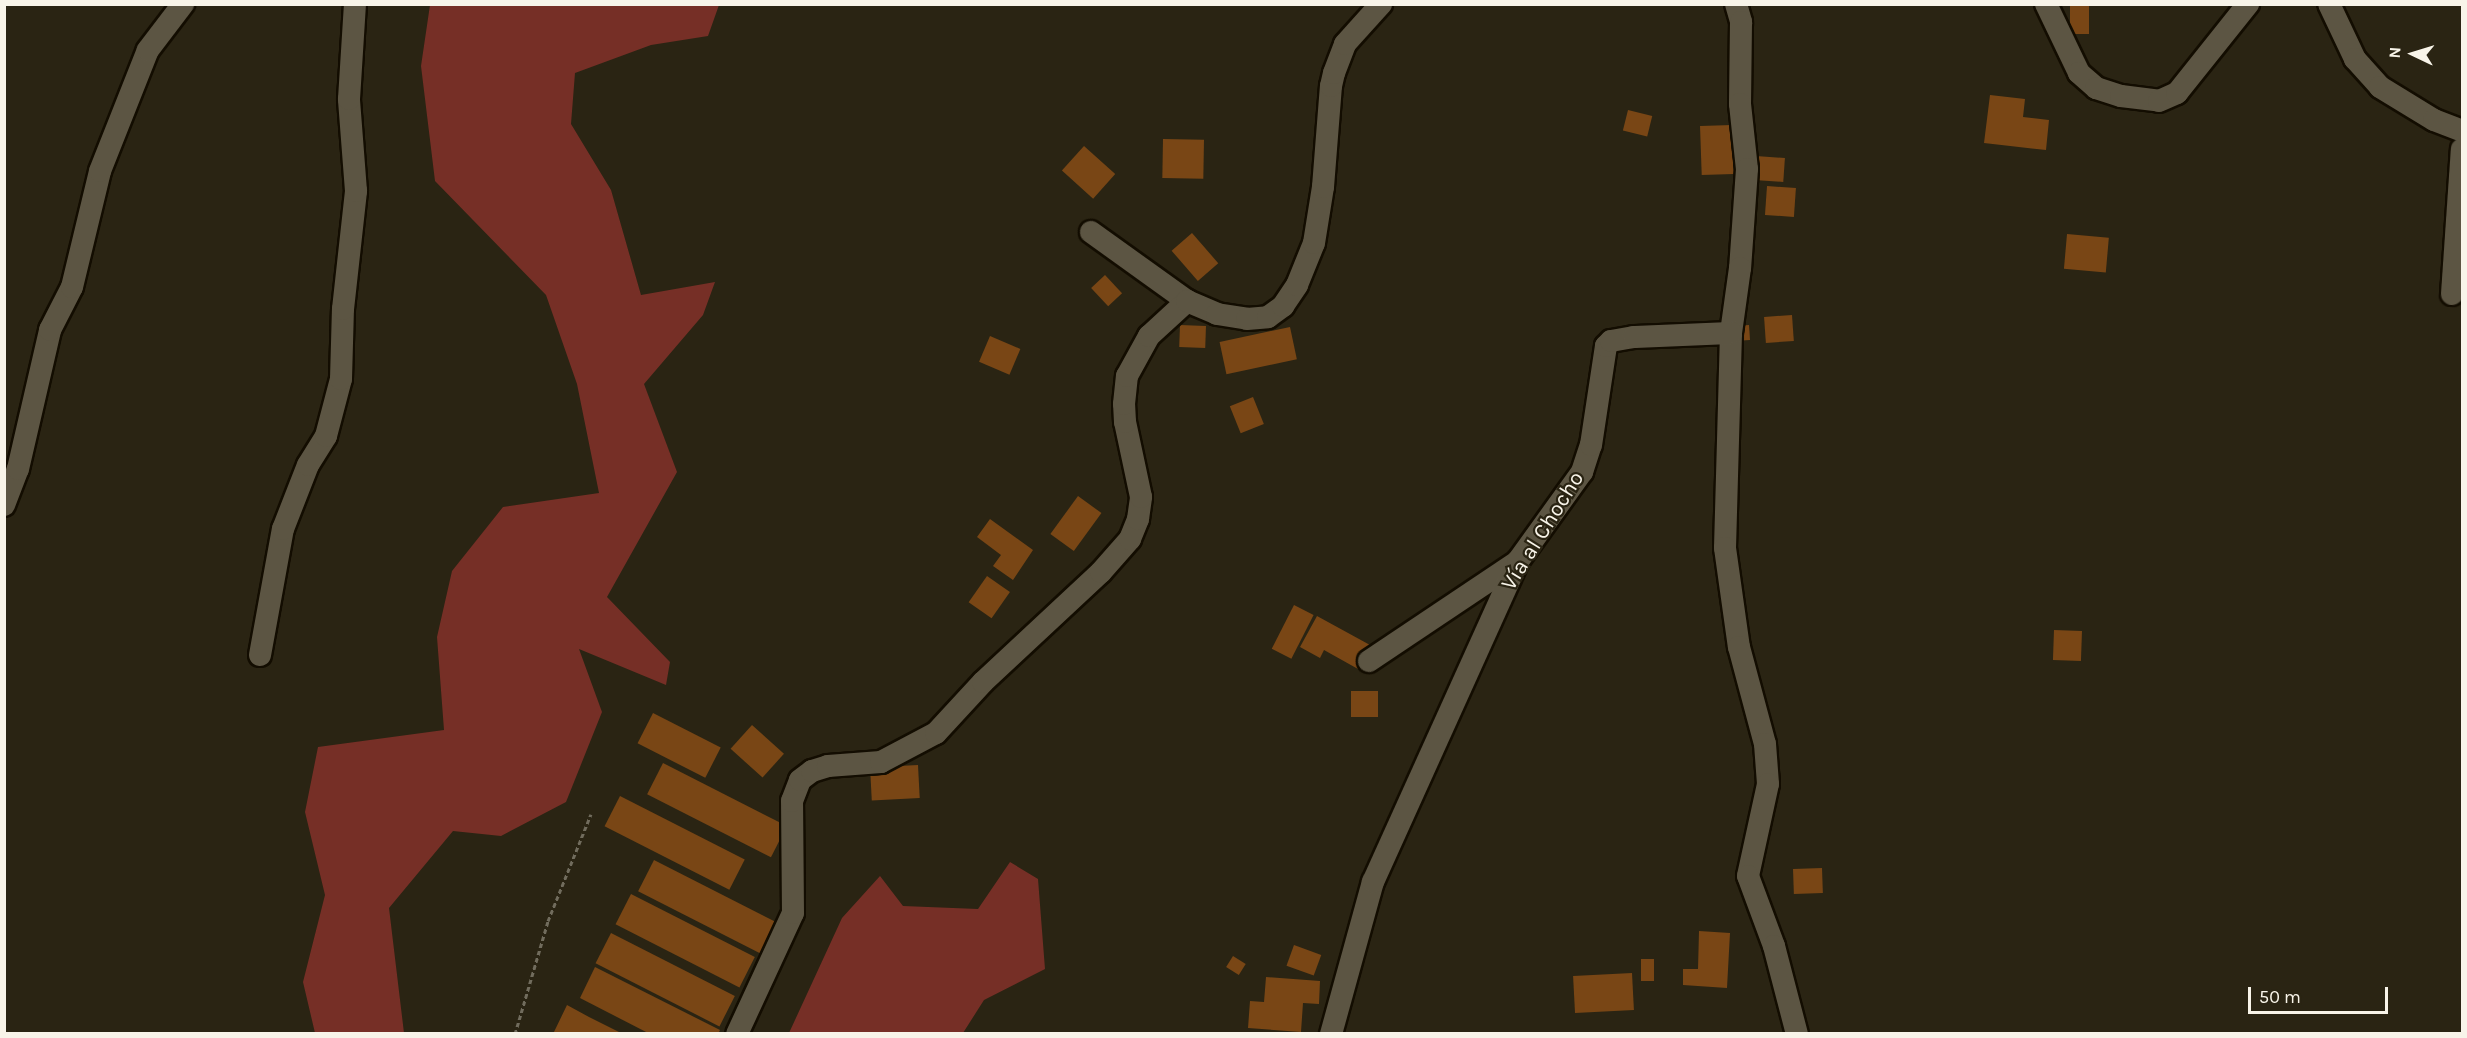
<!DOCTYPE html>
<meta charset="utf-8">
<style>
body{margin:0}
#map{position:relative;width:2467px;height:1038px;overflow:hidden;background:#2a2413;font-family:Karla,sans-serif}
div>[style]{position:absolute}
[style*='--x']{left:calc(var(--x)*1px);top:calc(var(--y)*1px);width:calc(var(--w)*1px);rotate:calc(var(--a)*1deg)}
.green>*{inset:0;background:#762f26}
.building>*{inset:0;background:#794615;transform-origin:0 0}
.path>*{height:3px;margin-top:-1.5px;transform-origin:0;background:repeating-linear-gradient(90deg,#716c5d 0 4.5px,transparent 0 7.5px)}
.roads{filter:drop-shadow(2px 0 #130d01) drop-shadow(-2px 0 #130d01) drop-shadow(0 2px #130d01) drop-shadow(0 -2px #130d01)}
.minor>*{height:22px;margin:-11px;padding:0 11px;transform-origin:11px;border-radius:11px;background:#5c5543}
span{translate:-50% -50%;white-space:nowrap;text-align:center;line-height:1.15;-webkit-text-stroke:4.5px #2a2413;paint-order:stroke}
.street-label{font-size:22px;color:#f8f4e9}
.frame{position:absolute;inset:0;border:6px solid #f8f4e9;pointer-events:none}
.north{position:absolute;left:2383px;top:24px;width:60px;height:60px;-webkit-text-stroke:4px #2a2413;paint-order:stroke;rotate:274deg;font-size:16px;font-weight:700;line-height:24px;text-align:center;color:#f8f4e9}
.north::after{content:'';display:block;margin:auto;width:21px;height:27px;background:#f8f4e9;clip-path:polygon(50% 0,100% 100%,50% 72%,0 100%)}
.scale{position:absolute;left:2248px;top:987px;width:140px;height:27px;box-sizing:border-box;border:3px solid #f8f4e9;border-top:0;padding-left:8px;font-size:18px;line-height:21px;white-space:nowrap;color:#f8f4e9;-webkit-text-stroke:4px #2a2413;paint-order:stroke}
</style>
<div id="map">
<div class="green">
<div style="clip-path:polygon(430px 5px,719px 5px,708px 36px,651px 45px,575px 73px,571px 124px,611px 190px,641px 295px,715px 282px,703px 315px,644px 384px,677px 472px,607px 597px,670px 662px,666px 685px,579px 649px,602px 712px,566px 802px,501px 836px,453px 831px,389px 908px,404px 1033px,315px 1033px,303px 982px,325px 895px,305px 812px,318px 747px,444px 730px,437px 637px,452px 571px,503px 507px,599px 493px,577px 384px,546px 295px,435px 181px,421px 66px)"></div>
<div style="clip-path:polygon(1010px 862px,1038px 879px,1045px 969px,984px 1000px,963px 1033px,789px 1033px,842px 918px,880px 876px,903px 906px,978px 909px)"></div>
</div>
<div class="building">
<div style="left:2070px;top:4px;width:19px;height:30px"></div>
<div style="clip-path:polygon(1990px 95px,2025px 99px,2023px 117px,2049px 120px,2046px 150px,1984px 143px)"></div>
<div style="left:1628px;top:110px;width:25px;height:21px;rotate:14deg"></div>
<div style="left:1732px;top:125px;width:49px;height:32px;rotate:88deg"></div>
<div style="left:1163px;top:139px;width:41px;height:39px;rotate:1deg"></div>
<div style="left:1084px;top:146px;width:42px;height:33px;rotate:42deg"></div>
<div style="left:1756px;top:156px;width:29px;height:24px;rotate:4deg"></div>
<div style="left:1767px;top:186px;width:29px;height:29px;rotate:4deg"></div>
<div style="left:1192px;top:233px;width:40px;height:27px;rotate:49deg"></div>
<div style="left:2067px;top:234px;width:42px;height:35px;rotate:5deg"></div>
<div style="left:1105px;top:275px;width:25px;height:19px;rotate:47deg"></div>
<div style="left:1792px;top:315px;width:26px;height:28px;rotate:86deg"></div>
<div style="left:1180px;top:325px;width:26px;height:22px;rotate:2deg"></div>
<div style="left:1749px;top:325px;width:15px;height:12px;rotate:86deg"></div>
<div style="left:1290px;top:327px;width:33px;height:72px;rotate:78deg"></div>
<div style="left:990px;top:336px;width:33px;height:28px;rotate:23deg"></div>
<div style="left:1253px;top:397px;width:29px;height:25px;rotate:68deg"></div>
<div style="left:1078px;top:496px;width:29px;height:47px;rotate:36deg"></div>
<div style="clip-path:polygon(990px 519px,1033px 550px,1013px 580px,993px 566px,1001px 555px,977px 537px)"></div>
<div style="left:987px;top:576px;width:28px;height:32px;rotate:35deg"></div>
<div style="left:1294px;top:605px;width:22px;height:49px;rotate:27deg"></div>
<div style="clip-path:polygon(1317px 616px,1370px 645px,1358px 669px,1324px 650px,1320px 658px,1300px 647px)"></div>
<div style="left:2054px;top:630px;width:28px;height:30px;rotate:2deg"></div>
<div style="left:1351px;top:691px;width:27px;height:26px"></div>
<div style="left:653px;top:713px;width:76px;height:34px;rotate:27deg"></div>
<div style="left:752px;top:725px;width:43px;height:32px;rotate:42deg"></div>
<div style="left:663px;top:763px;width:139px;height:35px;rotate:27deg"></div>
<div style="left:918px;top:765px;width:33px;height:48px;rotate:87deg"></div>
<div style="left:620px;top:796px;width:140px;height:34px;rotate:27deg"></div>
<div style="left:654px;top:860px;width:139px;height:35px;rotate:27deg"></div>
<div style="left:1822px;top:868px;width:25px;height:29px;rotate:88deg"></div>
<div style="left:631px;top:894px;width:139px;height:34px;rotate:27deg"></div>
<div style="clip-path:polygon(1699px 931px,1730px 933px,1727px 988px,1683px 985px,1683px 969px,1698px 969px)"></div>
<div style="left:611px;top:933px;width:139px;height:34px;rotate:27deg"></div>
<div style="left:1294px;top:945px;width:29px;height:22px;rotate:20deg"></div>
<div style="left:1233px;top:956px;width:15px;height:13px;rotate:32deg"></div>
<div style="left:1641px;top:959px;width:13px;height:22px"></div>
<div style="clip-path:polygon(595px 967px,720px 1030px,718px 1034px,650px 1034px,580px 998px)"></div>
<div style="left:1632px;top:973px;width:37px;height:59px;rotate:87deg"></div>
<div style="clip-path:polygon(1266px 977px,1320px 981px,1319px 1004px,1303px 1003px,1301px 1032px,1248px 1028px,1250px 1001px,1264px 1002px)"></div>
<div style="clip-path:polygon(567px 1005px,589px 1017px,623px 1034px,553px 1034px)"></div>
</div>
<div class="path">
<div style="--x:515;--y:1034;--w:118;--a:-73.7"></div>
<div style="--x:548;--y:921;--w:115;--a:-68.1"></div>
</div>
<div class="roads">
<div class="minor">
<div style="--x:1736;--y:4;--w:19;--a:74"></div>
<div style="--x:1741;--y:22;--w:82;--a:90.7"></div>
<div style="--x:1740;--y:104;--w:65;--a:83.9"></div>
<div style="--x:1747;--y:169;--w:99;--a:94"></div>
<div style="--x:1740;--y:268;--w:66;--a:97.9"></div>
<div style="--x:1731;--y:333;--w:215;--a:91.6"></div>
<div style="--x:1725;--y:548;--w:100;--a:82"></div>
<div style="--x:1739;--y:647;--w:100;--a:75"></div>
<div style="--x:1765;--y:744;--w:40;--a:85.7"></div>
<div style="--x:1768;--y:784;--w:94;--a:102.3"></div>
<div style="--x:1748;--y:876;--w:75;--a:69.6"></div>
<div style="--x:1774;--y:946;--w:91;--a:75.4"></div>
<div style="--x:2046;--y:4;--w:76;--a:64.4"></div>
<div style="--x:2079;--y:73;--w:23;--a:41"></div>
<div style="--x:2096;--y:88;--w:26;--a:18"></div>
<div style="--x:2121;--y:96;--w:38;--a:7"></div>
<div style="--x:2159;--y:101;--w:20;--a:-24"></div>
<div style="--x:2177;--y:93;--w:114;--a:-51.4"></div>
<div style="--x:2329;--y:4;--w:61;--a:64.7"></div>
<div style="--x:2355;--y:59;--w:38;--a:48"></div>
<div style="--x:2380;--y:87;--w:63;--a:31.4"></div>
<div style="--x:2434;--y:120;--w:30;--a:21"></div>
<div style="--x:1091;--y:232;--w:118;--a:35.7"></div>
<div style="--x:2452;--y:294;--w:145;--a:-86.1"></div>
<div style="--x:4;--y:505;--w:39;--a:-69"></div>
<div style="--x:18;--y:469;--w:143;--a:-77"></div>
<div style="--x:50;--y:330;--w:48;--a:-62.9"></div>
<div style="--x:72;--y:287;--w:119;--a:-76.4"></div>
<div style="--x:100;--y:171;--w:130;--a:-68.4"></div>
<div style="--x:148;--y:50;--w:58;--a:-52.7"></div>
<div style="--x:260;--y:655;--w:128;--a:-79.7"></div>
<div style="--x:283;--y:529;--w:69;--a:-68.7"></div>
<div style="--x:308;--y:465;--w:34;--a:-58"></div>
<div style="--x:326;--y:436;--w:59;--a:-75.3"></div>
<div style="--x:341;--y:379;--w:70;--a:-88.4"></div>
<div style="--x:343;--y:309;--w:119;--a:-83.7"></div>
<div style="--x:356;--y:191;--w:92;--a:-94.4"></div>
<div style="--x:349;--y:99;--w:95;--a:-86.4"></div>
<div style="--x:1369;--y:661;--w:178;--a:-33.8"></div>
<div style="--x:737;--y:1034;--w:133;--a:-65.2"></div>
<div style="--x:793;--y:913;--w:112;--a:-90.5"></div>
<div style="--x:792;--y:801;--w:22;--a:-69"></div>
<div style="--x:800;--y:780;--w:15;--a:-37"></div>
<div style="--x:812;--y:771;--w:17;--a:-17"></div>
<div style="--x:828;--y:766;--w:53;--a:-4.3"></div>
<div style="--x:881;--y:762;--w:62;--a:-27.8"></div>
<div style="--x:936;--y:733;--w:69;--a:-47.3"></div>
<div style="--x:983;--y:682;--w:161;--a:-43"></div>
<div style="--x:1101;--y:572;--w:44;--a:-48.7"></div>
<div style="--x:1130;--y:539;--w:22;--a:-68"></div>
<div style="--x:1138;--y:519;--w:22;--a:-82"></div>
<div style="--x:1141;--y:497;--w:77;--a:-102"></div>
<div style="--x:1125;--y:422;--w:18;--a:-93"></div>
<div style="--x:1124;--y:404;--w:28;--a:-84"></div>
<div style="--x:1127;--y:376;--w:46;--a:-61.2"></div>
<div style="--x:1149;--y:336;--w:52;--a:-42.6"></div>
<div style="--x:1187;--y:301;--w:33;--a:23"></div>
<div style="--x:1217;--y:314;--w:30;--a:9"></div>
<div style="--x:1247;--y:319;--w:21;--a:-5"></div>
<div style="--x:1268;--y:317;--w:19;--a:-36"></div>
<div style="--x:1283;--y:306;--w:25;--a:-56"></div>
<div style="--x:1297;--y:285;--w:45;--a:-68"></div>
<div style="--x:1314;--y:243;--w:57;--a:-80.9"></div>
<div style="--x:1323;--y:187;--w:101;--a:-85.5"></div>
<div style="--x:1331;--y:86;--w:13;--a:-77"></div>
<div style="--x:1334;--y:73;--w:31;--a:-69"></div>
<div style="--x:1345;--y:44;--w:54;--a:-48"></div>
<div style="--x:1331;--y:1034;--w:158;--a:-74.6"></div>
<div style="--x:1373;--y:882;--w:352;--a:-65.7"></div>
<div style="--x:1518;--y:561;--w:110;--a:-54.3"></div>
<div style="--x:1582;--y:472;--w:28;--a:-72"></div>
<div style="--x:1591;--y:445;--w:100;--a:-81.4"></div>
<div style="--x:1606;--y:346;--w:7;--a:-45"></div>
<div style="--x:1611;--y:341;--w:23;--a:-10"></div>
<div style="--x:1634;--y:337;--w:97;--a:-2.4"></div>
</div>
</div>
<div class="street-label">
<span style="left:1543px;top:531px;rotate:-58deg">Vía al Chocho</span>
</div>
<div class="frame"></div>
<div class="north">N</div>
<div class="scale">50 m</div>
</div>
